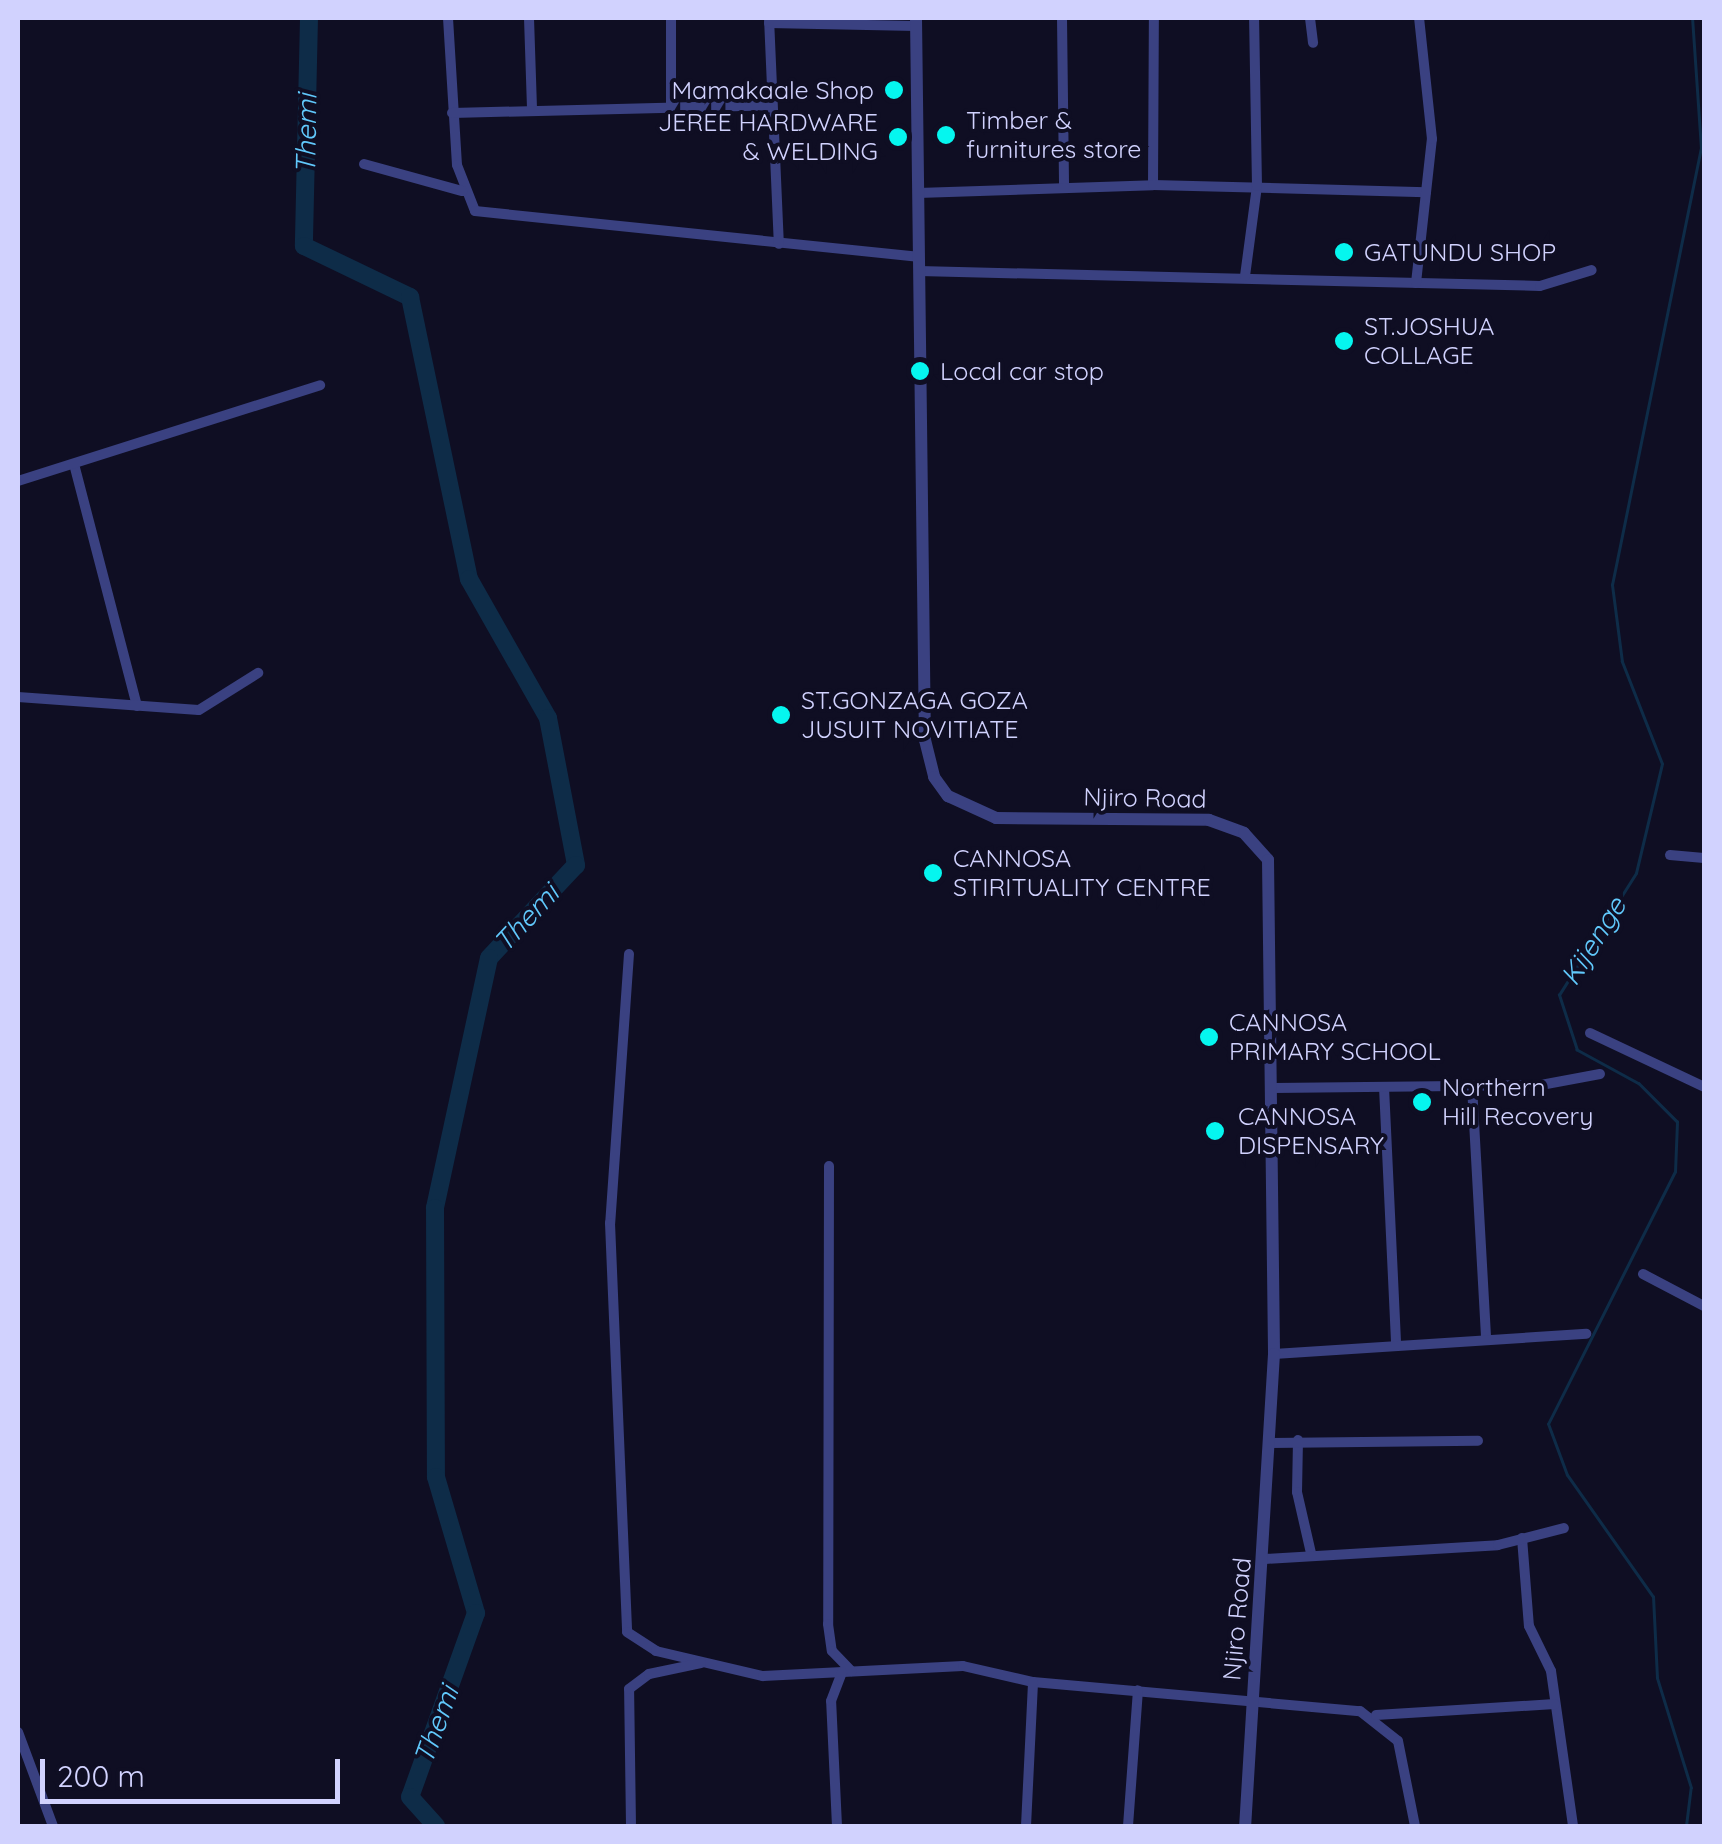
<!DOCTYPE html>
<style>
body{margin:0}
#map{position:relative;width:1722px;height:1844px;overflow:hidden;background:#0f0e23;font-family:Quicksand,sans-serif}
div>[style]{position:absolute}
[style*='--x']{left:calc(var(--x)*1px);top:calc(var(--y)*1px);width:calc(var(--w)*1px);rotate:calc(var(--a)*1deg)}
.stream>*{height:2.5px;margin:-1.25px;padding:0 1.25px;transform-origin:1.25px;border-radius:1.25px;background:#0e2c48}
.river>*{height:18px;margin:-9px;padding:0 9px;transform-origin:9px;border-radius:9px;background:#0e2c48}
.minor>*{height:10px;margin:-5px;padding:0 5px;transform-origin:5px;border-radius:5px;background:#3a4181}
.tertiary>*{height:12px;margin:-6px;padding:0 6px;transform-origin:6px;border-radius:6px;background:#3a4181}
.dots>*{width:28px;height:28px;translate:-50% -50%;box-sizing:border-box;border:5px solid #0f0e23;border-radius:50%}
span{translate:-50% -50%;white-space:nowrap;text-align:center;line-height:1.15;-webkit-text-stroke:8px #0f0e23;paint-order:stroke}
.poi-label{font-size:25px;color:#d1d2fe}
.right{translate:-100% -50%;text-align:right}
.left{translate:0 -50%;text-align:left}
.street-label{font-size:25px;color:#d1d2fe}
.water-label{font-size:28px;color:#61c9fc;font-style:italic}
.frame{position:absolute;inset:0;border:20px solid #d1d2fe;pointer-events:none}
.scale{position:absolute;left:40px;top:1759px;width:300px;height:45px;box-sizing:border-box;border:5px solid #d1d2fe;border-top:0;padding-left:12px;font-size:30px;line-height:35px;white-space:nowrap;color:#d1d2fe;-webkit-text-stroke:8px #0f0e23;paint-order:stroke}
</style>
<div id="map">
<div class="stream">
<div style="--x:1686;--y:1826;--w:38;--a:-83"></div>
<div style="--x:1691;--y:1788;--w:115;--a:-107.2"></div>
<div style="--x:1657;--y:1678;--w:81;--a:-92.8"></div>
<div style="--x:1653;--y:1597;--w:149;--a:-125.2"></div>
<div style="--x:1567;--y:1475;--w:54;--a:-110.4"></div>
<div style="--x:1548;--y:1424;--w:282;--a:-63.3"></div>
<div style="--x:1675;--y:1172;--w:50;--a:-87.7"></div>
<div style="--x:1677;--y:1122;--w:54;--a:-135"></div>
<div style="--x:1639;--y:1084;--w:71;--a:-151.3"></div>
<div style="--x:1577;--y:1050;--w:58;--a:-108.1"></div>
<div style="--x:1559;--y:995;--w:144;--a:-57.7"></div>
<div style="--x:1636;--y:873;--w:112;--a:-76.6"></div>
<div style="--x:1662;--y:764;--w:110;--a:-111.4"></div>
<div style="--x:1622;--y:662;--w:78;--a:-97.4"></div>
<div style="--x:1612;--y:585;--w:445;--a:-78.5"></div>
<div style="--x:1701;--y:149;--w:131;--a:-93.9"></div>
</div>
<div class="river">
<div style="--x:309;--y:18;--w:228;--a:91.3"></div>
<div style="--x:304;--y:246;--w:118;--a:25.7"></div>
<div style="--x:410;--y:297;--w:288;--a:78.2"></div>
<div style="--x:469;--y:579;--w:160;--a:60.4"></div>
<div style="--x:548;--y:718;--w:150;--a:79.2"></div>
<div style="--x:576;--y:865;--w:127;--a:133.1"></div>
<div style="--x:489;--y:958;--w:256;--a:102.2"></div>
<div style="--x:435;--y:1208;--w:269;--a:89.8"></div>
<div style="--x:436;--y:1477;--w:142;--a:73.6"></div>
<div style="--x:476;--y:1613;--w:195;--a:109.7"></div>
<div style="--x:410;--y:1797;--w:39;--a:48"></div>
</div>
<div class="minor">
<div style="--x:448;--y:18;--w:147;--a:86.5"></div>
<div style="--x:457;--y:165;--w:49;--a:68.6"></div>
<div style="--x:475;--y:211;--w:445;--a:5.9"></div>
<div style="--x:529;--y:18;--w:90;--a:88.1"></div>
<div style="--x:769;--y:18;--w:226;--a:87.5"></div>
<div style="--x:1062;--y:18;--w:167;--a:89.3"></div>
<div style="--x:1310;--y:18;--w:25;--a:83"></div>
<div style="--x:769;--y:23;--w:147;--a:1.2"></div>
<div style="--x:671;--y:109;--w:91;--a:-90"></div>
<div style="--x:452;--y:113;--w:318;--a:-1.4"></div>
<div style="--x:364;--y:164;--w:102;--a:15.4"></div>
<div style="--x:1153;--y:185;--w:167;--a:-89.7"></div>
<div style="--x:918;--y:193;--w:235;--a:-1.9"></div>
<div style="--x:1153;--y:185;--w:273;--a:1.5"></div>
<div style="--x:919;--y:271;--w:621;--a:1.38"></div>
<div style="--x:1540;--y:286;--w:54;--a:-17.1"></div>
<div style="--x:1245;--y:276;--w:91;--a:-82.4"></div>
<div style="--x:1257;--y:186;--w:168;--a:-91"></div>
<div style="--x:1416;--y:283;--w:145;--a:-83.7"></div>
<div style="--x:1432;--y:139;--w:122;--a:-96.1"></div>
<div style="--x:74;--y:464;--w:250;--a:75.4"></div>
<div style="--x:18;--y:481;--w:317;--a:-17.6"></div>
<div style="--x:18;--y:697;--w:181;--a:4.1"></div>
<div style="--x:199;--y:710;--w:70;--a:-32.1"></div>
<div style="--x:1670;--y:855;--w:34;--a:5"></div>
<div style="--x:629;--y:954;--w:270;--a:94"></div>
<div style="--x:610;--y:1223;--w:409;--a:87.6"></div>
<div style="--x:627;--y:1632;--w:35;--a:33"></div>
<div style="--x:656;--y:1651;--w:110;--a:13.2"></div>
<div style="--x:763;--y:1676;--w:200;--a:-2.9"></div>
<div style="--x:963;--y:1666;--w:72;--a:12.9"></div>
<div style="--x:1033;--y:1682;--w:328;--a:5.1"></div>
<div style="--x:1360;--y:1711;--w:48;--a:38.3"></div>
<div style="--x:1398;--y:1741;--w:87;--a:78.7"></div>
<div style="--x:1590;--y:1033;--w:126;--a:25.3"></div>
<div style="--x:1472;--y:1086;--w:254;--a:86.8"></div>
<div style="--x:1384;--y:1087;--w:259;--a:87.3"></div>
<div style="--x:1274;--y:1088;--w:267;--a:-0.6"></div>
<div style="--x:1541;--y:1085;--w:60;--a:-10.6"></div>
<div style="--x:829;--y:1166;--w:458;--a:90.1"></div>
<div style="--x:828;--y:1624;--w:27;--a:82"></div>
<div style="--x:832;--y:1651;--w:28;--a:46"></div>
<div style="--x:1643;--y:1274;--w:69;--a:27.7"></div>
<div style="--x:1274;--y:1354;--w:313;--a:-3.7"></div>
<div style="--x:1298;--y:1440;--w:52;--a:91.1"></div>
<div style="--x:1297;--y:1492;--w:63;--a:77.1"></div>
<div style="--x:1271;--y:1443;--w:207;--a:-0.6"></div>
<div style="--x:1522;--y:1538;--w:88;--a:85.5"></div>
<div style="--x:1529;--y:1626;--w:50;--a:63.9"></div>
<div style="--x:1551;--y:1671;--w:157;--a:81.9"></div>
<div style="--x:1265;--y:1559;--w:233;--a:-3.4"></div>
<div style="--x:1498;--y:1545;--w:68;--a:-14.4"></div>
<div style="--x:1376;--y:1715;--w:179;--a:-3.5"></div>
<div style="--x:18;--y:1732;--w:100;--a:69.6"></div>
<div style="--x:631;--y:1826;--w:137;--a:-90.8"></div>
<div style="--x:629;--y:1689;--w:25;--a:-37"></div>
<div style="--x:649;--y:1674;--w:53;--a:-11.9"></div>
<div style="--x:837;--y:1826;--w:125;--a:-92.7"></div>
<div style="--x:831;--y:1701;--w:31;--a:-69"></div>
<div style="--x:1026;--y:1826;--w:144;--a:-87.2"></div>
<div style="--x:1128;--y:1826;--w:136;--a:-85.8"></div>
</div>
<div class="tertiary">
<div style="--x:916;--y:18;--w:722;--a:89.29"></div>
<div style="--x:925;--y:740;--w:38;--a:76"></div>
<div style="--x:934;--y:777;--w:24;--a:54"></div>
<div style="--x:948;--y:796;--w:53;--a:24.6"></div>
<div style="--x:996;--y:818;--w:213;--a:0.5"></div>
<div style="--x:1209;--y:820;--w:37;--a:20"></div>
<div style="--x:1244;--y:833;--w:36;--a:48"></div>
<div style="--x:1268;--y:860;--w:494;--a:89.3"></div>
<div style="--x:1274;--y:1354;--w:473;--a:93.5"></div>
</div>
<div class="dots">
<div style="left:894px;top:90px;background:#05f6ef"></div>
<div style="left:946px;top:135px;background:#05f6ef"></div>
<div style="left:898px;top:137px;background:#05f6ef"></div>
<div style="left:1344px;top:252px;background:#05f6ef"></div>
<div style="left:1344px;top:341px;background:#05f6ef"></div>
<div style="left:920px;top:371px;background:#05f6ef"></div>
<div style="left:781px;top:715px;background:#05f6ef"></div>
<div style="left:933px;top:873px;background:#05f6ef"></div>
<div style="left:1209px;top:1037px;background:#05f6ef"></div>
<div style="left:1422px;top:1102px;background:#05f6ef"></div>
<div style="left:1215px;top:1131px;background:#05f6ef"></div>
</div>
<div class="poi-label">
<span class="right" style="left:874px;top:90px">Mamakaale Shop</span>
<span class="left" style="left:966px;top:135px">Timber &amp;<br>furnitures store</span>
<span class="right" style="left:878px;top:137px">JEREE HARDWARE<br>&amp; WELDING</span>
<span class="left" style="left:1364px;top:252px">GATUNDU SHOP</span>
<span class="left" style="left:1364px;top:341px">ST.JOSHUA<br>COLLAGE</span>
<span class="left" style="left:940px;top:371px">Local car stop</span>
<span class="left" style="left:801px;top:715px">ST.GONZAGA GOZA<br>JUSUIT NOVITIATE</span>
<span class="left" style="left:953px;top:873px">CANNOSA<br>STIRITUALITY CENTRE</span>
<span class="left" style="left:1229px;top:1037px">CANNOSA<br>PRIMARY SCHOOL</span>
<span class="left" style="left:1442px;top:1102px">Northern<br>Hill Recovery</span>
<span class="left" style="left:1238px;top:1131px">CANNOSA<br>DISPENSARY</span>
</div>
<div class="street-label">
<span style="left:1145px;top:798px;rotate:1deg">Njiro Road</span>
<span style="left:1237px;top:1619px;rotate:-85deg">Njiro Road</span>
</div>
<div class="water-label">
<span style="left:306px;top:134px;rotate:-89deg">Themi</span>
<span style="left:526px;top:918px;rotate:-47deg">Themi</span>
<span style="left:1593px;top:941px;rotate:-58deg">Kijenge</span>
<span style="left:436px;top:1725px;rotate:-70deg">Themi</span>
</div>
<div class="frame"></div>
<div class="scale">200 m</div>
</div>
